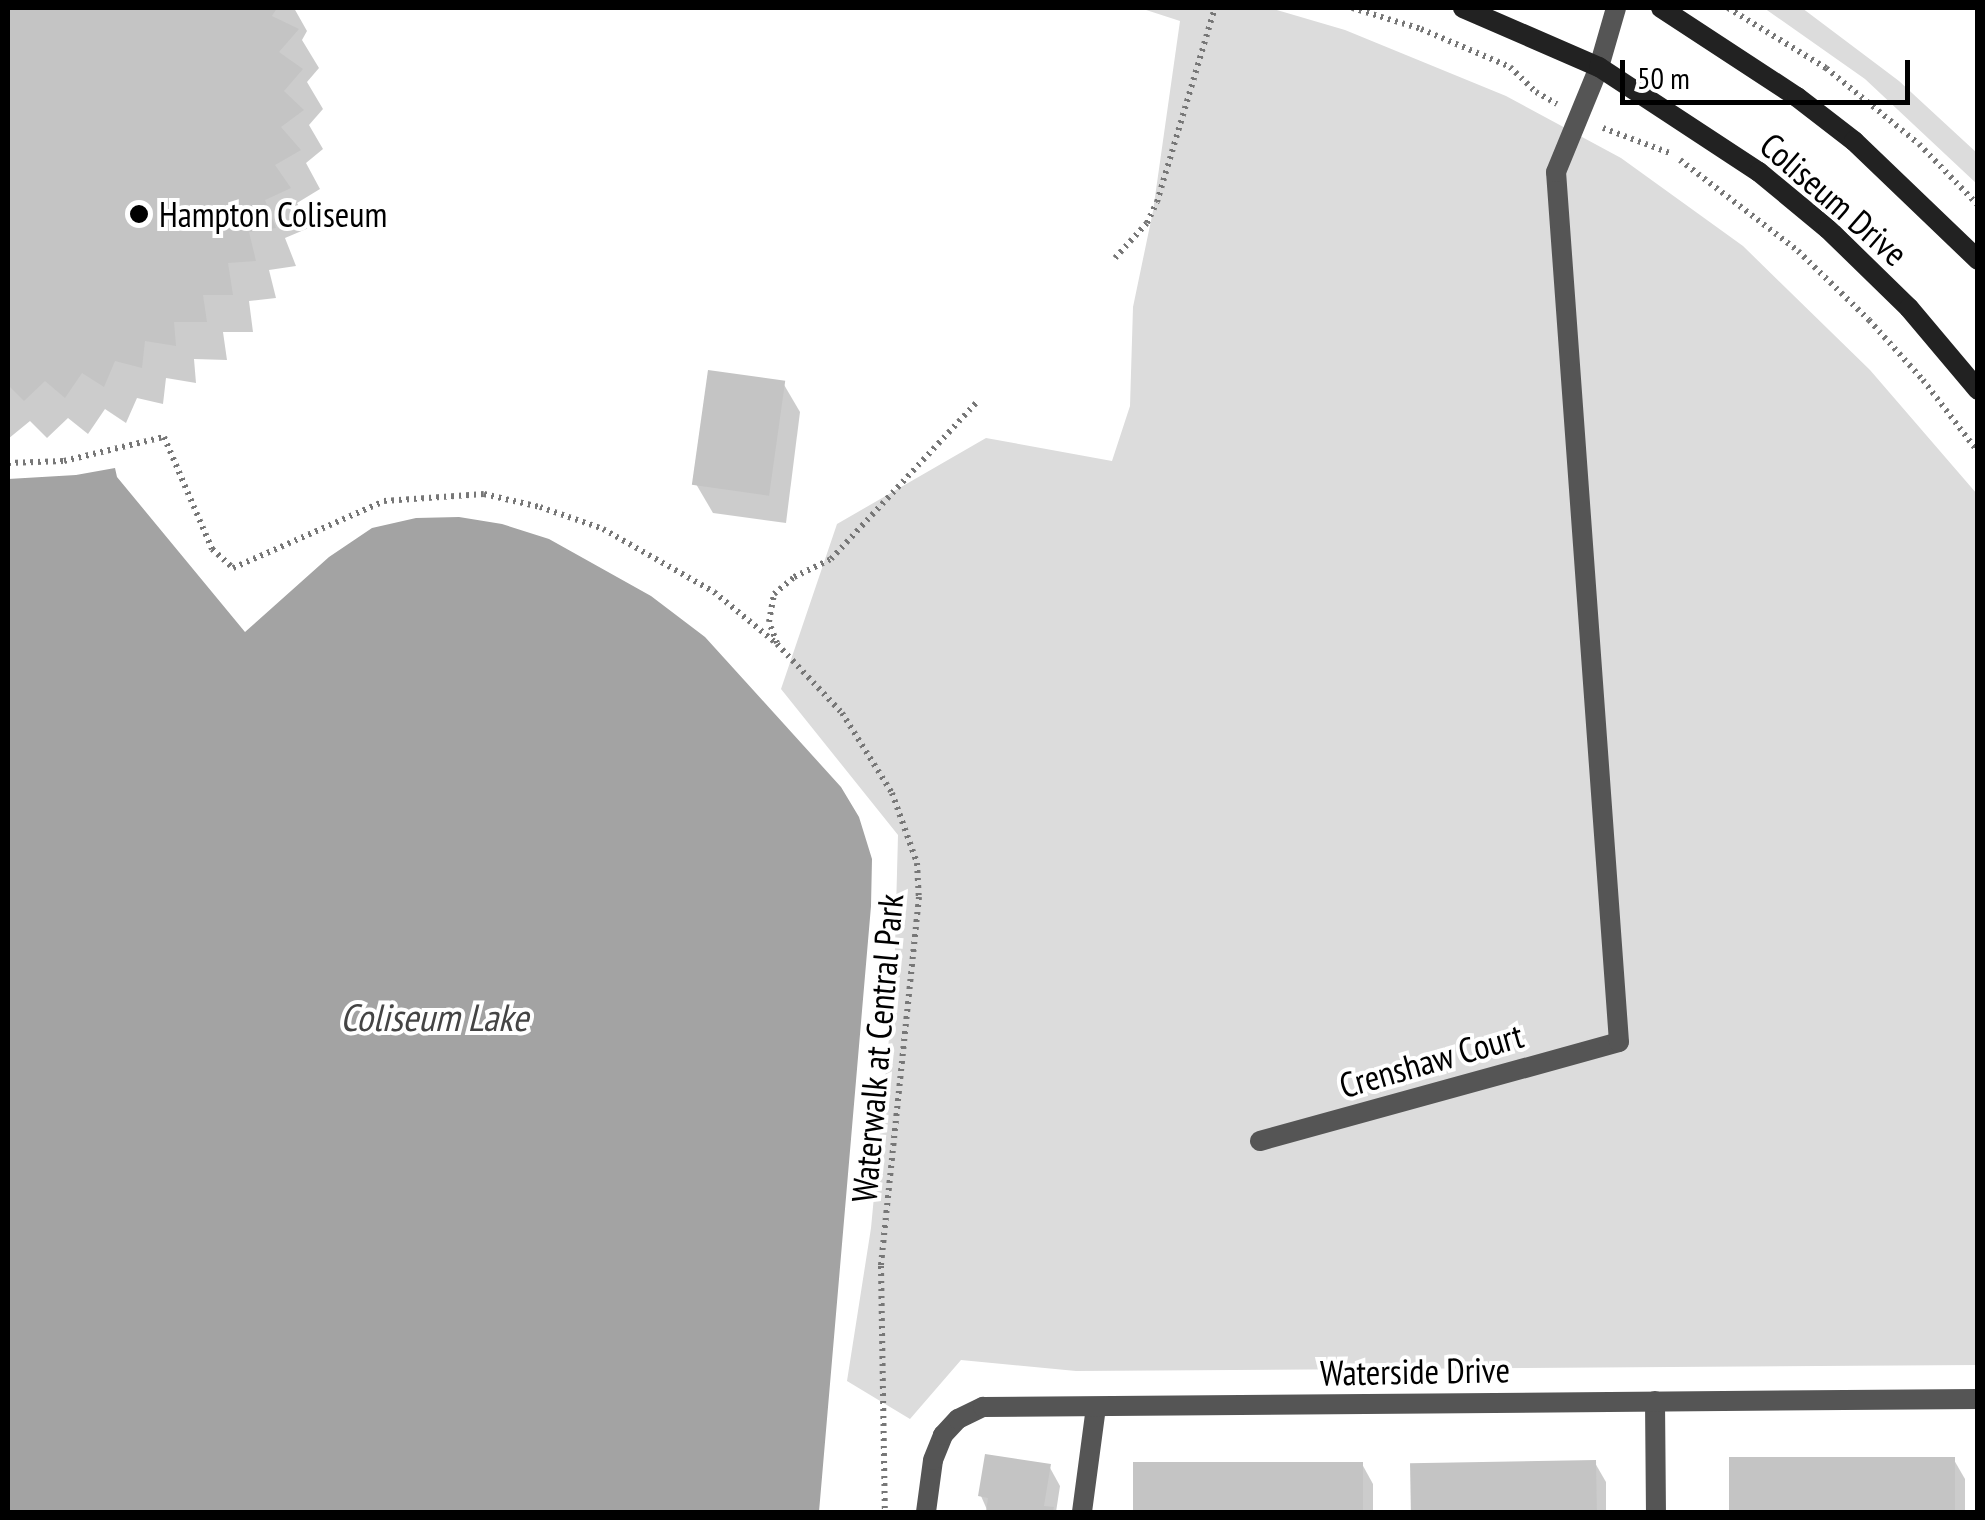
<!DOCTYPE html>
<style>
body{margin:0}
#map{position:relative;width:1985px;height:1520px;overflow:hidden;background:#fff;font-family:"PT Sans Narrow",sans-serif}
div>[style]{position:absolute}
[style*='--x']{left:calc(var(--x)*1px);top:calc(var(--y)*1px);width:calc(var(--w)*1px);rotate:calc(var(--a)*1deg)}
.green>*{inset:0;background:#dcdcdc}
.water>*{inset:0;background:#a3a3a3}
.shadow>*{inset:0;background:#0003}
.building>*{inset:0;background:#c4c4c4;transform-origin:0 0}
.path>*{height:6px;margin-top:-3px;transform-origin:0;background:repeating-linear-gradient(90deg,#777 0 2.5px,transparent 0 7.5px)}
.lane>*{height:20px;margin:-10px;padding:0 10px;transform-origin:10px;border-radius:10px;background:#555}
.street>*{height:20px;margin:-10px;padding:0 10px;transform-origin:10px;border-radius:10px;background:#555}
.secondary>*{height:20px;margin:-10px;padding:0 10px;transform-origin:10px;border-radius:10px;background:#222}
.dots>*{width:28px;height:28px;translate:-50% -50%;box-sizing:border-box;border:5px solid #fff;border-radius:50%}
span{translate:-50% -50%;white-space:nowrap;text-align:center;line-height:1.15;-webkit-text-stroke:8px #fff;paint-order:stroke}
.street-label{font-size:35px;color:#000}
.poi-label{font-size:35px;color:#000}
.left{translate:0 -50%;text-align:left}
.water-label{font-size:38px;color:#444;font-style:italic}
.frame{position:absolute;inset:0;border:10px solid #000;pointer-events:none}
.scale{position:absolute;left:1620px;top:60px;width:290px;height:45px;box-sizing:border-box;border:5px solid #000;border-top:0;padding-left:12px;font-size:30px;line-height:35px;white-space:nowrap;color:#000;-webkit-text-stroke:8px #fff;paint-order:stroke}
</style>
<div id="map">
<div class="green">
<div style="clip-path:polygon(1140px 8px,1270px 8px,1345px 30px,1506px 96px,1621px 158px,1743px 246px,1870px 370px,1977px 494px,1977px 1365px,1076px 1371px,961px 1360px,910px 1419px,847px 1381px,871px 1228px,894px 985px,898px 835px,781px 689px,837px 524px,986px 438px,1112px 461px,1130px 406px,1133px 307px,1153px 211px,1180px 21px)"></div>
<div style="clip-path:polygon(1764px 8px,1802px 8px,1899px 81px,1977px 153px,1977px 184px,1865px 79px)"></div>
</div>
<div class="water">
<div style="clip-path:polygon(115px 468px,117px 477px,245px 632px,329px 557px,372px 528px,416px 518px,459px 517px,502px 524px,549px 539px,651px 596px,705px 637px,841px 787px,859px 817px,872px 859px,871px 906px,819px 1512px,8px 1512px,8px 479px,76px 475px)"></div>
</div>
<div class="shadow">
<div style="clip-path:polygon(8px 8px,294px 8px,307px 31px,302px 40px,319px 68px,307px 82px,323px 109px,309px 125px,323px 149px,306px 163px,320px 189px,297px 203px,311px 227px,285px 238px,296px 266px,269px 270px,276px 298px,249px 301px,253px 332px,223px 332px,227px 360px,194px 359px,196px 383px,166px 378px,163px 404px,137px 398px,126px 423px,105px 409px,88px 434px,68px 418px,47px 438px,30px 421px,8px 439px)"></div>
<div style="clip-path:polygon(783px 383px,800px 412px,786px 523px,713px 513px,696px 484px)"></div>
<div style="clip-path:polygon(1731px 1459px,1954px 1460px,1965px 1479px,1965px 1512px,1731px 1512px)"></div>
<div style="clip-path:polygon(1595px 1463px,1606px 1482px,1606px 1512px,1413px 1512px,1412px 1464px)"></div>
<div style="clip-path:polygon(1362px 1464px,1373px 1484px,1373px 1512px,1136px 1512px,1136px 1466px)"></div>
<div style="clip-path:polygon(1049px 1466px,1060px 1486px,1056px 1512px,988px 1512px,981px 1496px)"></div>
</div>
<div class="building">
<div style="clip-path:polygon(8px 8px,277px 8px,272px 16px,299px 29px,279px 52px,303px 69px,284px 91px,304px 110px,281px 127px,301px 150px,275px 165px,291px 188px,265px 200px,276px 228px,249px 232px,256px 261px,228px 263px,233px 295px,203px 295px,207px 322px,174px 322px,176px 346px,145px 341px,142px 368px,115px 361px,104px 387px,82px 373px,65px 398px,45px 381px,24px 401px,8px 385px)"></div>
<div style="left:708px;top:370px;width:78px;height:116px;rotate:8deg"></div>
<div style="clip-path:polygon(985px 1454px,1051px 1464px,1044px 1506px,1054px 1507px,1053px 1512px,986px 1512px,988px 1498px,978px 1496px)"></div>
<div style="left:1729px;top:1457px;width:226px;height:55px"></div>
<div style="left:1596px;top:1460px;width:52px;height:186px;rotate:89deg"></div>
<div style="left:1363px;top:1462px;width:50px;height:230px;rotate:90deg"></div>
</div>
<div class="path">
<div style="--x:1352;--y:8;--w:72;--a:16.9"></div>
<div style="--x:1421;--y:29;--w:97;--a:23.1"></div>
<div style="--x:1510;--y:67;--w:36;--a:44"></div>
<div style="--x:1536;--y:92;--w:24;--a:30"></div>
<div style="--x:1728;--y:8;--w:115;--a:31.5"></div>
<div style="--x:1826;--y:68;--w:120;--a:39.3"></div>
<div style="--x:1919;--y:144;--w:85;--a:46"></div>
<div style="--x:1603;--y:128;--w:72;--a:20.5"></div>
<div style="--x:1680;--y:160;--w:149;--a:37.6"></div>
<div style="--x:1798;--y:251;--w:99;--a:44.2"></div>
<div style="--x:1869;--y:320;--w:81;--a:48"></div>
<div style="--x:1923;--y:380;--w:91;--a:52.6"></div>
<div style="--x:1115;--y:258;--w:47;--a:-47.6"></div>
<div style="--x:1147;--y:223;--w:23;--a:-65"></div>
<div style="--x:1157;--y:202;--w:202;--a:-73.4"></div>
<div style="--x:8;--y:463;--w:56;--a:-2"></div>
<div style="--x:64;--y:461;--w:103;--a:-13.5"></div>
<div style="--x:164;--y:437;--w:122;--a:66.8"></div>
<div style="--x:212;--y:549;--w:28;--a:42"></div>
<div style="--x:233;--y:568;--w:165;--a:-23.9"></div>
<div style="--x:384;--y:501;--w:100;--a:-4"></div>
<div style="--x:484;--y:494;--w:57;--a:13.1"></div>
<div style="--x:540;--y:507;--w:67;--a:19.2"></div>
<div style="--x:603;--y:529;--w:128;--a:29.6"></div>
<div style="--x:714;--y:592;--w:82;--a:39.5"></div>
<div style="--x:777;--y:644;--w:95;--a:46.7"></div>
<div style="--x:842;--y:713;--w:94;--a:58"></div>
<div style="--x:892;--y:793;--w:74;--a:70.3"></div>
<div style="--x:917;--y:863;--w:34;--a:87"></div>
<div style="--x:919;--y:897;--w:371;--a:95.9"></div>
<div style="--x:881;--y:1266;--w:246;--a:89.1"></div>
<div style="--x:777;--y:643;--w:22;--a:-111"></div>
<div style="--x:769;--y:622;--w:28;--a:-80"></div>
<div style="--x:774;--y:594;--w:26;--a:-40"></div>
<div style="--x:794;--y:577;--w:41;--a:-25.9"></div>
<div style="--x:831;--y:559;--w:214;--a:-47.1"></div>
</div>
<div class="lane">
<div style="--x:1260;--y:1141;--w:372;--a:-15.4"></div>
<div style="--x:1619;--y:1042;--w:872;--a:-94.14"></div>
<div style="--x:1556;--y:172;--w:113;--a:-67.7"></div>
<div style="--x:1599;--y:67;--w:61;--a:-73.9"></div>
<div style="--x:1082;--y:1512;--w:106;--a:-82.4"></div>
</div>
<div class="street">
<div style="--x:1655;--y:1401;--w:111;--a:89.5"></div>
<div style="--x:926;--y:1512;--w:52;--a:-82.3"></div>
<div style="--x:933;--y:1460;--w:27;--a:-68"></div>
<div style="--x:943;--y:1435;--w:22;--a:-47"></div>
<div style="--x:958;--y:1419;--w:28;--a:-26"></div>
<div style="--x:983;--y:1407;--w:995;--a:-0.46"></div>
</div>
<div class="secondary">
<div style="--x:1463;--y:8;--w:148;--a:23.5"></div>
<div style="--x:1599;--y:67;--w:191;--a:33.3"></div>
<div style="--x:1759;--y:172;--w:89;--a:39.6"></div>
<div style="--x:1828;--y:229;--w:113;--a:44.3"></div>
<div style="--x:1909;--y:308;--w:107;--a:49.9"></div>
<div style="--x:1661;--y:8;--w:163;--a:33.2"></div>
<div style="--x:1797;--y:97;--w:72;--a:37.7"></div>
<div style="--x:1854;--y:141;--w:172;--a:43.8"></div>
</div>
<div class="dots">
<div style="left:139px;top:214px;background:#000"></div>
</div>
<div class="street-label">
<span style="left:1834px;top:199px;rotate:41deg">Coliseum Drive</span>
<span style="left:877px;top:1048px;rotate:-85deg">Waterwalk at Central Park</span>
<span style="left:1431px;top:1060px;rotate:-16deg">Crenshaw Court</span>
<span style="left:1415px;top:1371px;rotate:-1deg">Waterside Drive</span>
</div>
<div class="poi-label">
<span class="left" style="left:159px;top:214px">Hampton Coliseum</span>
</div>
<div class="water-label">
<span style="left:434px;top:1017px">Coliseum Lake</span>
</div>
<div class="frame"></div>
<div class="scale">50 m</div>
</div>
